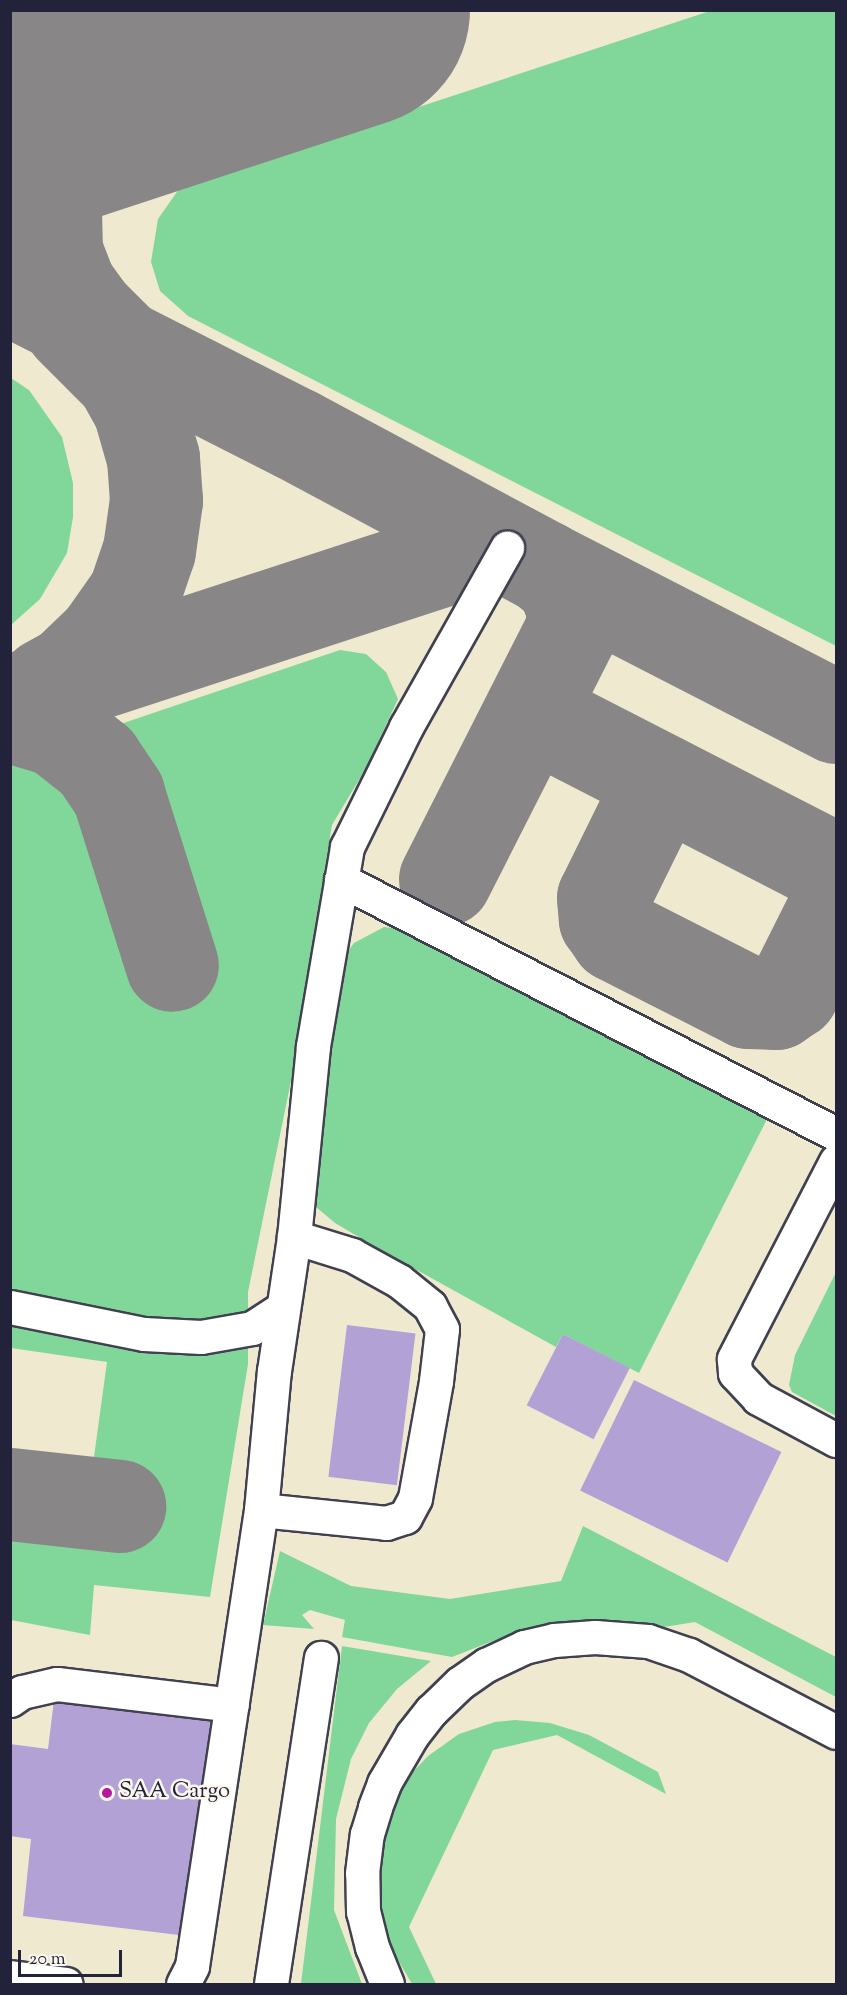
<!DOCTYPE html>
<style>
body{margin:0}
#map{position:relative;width:847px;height:1995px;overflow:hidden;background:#efe9d0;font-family:"Sorts Mill Goudy",serif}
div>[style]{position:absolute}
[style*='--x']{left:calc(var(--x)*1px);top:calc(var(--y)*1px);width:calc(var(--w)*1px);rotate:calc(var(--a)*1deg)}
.green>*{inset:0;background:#81d699}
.taxiway>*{height:93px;margin:-46.5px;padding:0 46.5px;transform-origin:46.5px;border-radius:46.5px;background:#888686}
.runway>*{height:234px;margin:-117px;padding:0 117px;transform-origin:117px;border-radius:117px;background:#888686}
.building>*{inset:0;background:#b2a1d4;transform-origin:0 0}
.roads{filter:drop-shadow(2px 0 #414051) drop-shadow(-2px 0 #414051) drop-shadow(0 2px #414051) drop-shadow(0 -2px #414051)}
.minor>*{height:33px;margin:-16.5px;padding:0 16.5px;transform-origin:16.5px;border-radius:16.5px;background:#fff}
.dots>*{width:16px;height:16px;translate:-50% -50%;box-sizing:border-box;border:3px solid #fbf7ec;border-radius:50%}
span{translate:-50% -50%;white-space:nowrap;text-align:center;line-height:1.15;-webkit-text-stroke:5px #fbf7ec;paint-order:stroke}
.poi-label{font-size:22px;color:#22223b}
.left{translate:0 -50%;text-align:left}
.frame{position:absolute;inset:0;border:12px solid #22223b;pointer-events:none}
.scale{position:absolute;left:18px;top:1950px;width:104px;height:27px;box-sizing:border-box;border:3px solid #22223b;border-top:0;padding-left:8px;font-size:18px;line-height:21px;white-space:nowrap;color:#22223b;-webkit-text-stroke:4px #fbf7ec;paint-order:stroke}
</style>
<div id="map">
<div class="green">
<div style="clip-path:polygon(713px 10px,836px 11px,836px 646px,188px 316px,160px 291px,151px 262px,158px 219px,179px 189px,197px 180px)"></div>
<div style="clip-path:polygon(11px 378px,29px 390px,62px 437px,73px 483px,73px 517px,67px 553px,40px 599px,11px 625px)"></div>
<div style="clip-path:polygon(340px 650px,366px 654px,386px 672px,398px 699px,366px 768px,332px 825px,310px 958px,301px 1032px,248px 1292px,248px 1364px,210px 1597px,94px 1585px,90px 1635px,11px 1620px,11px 1535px,120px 1544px,125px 1470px,93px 1464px,107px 1362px,11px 1348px,11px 761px)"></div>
<div style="clip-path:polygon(384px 927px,401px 929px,769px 1115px,639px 1373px,563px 1334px,556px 1347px,386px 1253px,335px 1223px,316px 1207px,316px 1167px,331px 1033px,345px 955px,354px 943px)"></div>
<div style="clip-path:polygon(836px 1272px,836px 1416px,792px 1392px,789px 1385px,795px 1355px)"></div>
<div style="clip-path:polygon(583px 1526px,836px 1657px,836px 1697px,695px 1622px,658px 1628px,612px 1623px,567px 1622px,513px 1633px,452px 1657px,342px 1637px,345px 1620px,310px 1610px,302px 1615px,314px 1629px,263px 1625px,280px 1551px,351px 1586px,450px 1599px,561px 1581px)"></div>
<div style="clip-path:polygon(342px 1646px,431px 1661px,397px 1689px,369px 1723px,351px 1759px,336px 1819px,334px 1910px,362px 1984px,301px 1984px)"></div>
<div style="clip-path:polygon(515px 1720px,550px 1723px,589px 1735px,658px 1772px,666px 1794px,557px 1735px,493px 1750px,409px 1927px,436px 1984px,412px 1984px,387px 1941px,377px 1886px,384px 1822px,392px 1794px,428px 1756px,459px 1734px,495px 1722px)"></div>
</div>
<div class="taxiway">
<div style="--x:10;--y:289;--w:321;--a:26.9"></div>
<div style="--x:296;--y:434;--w:281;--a:28.2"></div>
<div style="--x:544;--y:567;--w:328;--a:27.2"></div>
<div style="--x:120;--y:344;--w:44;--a:-135"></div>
<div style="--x:89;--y:313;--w:34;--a:-126"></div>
<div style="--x:69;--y:285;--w:36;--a:-111"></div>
<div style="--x:56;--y:251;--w:42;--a:-91.4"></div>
<div style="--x:55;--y:209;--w:44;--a:-79.5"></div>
<div style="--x:63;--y:166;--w:38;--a:-62"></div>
<div style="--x:81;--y:132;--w:41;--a:-50.9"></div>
<div style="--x:107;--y:100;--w:52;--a:-27.6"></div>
<div style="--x:46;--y:684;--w:26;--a:-29"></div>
<div style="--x:69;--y:671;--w:47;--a:-44.1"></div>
<div style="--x:103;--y:638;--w:54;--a:-54.8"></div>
<div style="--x:134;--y:594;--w:46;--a:-71.2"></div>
<div style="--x:149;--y:550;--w:50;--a:-82"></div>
<div style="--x:156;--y:500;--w:42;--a:-94.1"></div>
<div style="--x:153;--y:458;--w:51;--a:-105.9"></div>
<div style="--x:139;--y:409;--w:35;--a:-119"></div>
<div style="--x:122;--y:378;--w:72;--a:-135"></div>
<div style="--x:10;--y:701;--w:473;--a:-18.1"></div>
<div style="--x:460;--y:554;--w:47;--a:-7.3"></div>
<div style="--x:531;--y:713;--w:343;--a:27.2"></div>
<div style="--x:10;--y:716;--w:49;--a:16.6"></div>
<div style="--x:57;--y:730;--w:50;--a:38.5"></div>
<div style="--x:96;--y:761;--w:40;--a:56"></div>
<div style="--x:118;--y:794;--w:179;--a:72.5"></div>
<div style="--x:661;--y:780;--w:131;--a:116.2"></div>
<div style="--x:603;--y:898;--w:21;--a:85"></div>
<div style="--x:605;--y:919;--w:19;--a:55"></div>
<div style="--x:616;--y:935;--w:148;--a:26.9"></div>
<div style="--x:748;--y:1002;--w:28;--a:2"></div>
<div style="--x:776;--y:1003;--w:19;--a:-35"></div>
<div style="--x:792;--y:992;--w:98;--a:-63.4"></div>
<div style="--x:445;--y:879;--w:280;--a:-63.1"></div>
<div style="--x:572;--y:629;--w:17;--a:-87"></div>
<div style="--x:573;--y:612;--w:17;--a:-107"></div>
<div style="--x:568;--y:596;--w:14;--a:-111"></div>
<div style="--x:563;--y:583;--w:25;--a:-140"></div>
<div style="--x:10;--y:1494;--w:110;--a:6.3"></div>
</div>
<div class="runway">
<div style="--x:10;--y:123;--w:361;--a:-18.2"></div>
</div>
<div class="building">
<div style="left:347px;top:1325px;width:69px;height:153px;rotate:7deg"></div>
<div style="left:563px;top:1334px;width:75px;height:80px;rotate:27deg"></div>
<div style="left:634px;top:1380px;width:164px;height:123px;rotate:26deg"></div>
<div style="clip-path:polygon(54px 1700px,212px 1720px,187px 1936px,23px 1916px,31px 1839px,10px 1836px,10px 1744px,48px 1749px)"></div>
</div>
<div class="roads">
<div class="minor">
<div style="--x:341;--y:880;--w:556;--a:27.16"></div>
<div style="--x:836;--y:1161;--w:223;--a:117.3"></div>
<div style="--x:734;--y:1359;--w:14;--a:86"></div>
<div style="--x:735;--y:1373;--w:34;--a:47"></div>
<div style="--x:758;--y:1398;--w:89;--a:28.3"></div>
<div style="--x:10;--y:1307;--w:137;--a:11.4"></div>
<div style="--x:144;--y:1334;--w:57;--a:3"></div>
<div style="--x:201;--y:1337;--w:52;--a:-10"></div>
<div style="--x:252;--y:1328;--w:37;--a:-33"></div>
<div style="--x:261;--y:1510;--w:126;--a:5.9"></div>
<div style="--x:386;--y:1523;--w:20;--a:-18"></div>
<div style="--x:405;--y:1517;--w:21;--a:-62"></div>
<div style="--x:415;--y:1498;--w:119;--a:-79.8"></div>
<div style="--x:436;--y:1381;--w:52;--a:-83.4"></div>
<div style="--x:442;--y:1329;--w:26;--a:-118"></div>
<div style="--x:430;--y:1306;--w:40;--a:-141"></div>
<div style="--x:399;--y:1281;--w:54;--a:-151"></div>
<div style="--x:352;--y:1255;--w:61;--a:-162.8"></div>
<div style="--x:10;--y:1700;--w:14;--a:-34"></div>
<div style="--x:22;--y:1692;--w:36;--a:-13"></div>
<div style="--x:57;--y:1684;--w:176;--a:6.8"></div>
<div style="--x:10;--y:1977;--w:56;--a:7.1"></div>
<div style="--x:183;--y:1984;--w:20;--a:-63"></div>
<div style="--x:192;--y:1966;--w:461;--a:-81.4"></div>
<div style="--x:261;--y:1510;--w:140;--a:-84.7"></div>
<div style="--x:274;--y:1371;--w:135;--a:-81.5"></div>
<div style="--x:294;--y:1237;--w:192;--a:-84.3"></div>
<div style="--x:313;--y:1046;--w:202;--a:-80.3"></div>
<div style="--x:347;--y:847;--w:134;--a:-63.8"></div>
<div style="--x:406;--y:727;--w:206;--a:-60.6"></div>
<div style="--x:271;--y:1984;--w:330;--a:-81.3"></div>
<div style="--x:387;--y:1984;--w:40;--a:-112"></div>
<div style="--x:372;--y:1947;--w:36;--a:-104"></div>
<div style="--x:363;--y:1912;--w:39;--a:-91"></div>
<div style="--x:362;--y:1873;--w:39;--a:-83"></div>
<div style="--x:367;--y:1834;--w:28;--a:-73"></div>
<div style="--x:375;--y:1807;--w:26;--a:-69"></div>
<div style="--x:384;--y:1783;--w:56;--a:-59.7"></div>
<div style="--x:412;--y:1735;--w:31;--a:-52"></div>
<div style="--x:431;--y:1711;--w:40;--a:-44"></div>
<div style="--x:460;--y:1683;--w:32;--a:-35"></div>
<div style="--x:486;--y:1665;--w:42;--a:-25.3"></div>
<div style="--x:524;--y:1647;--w:31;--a:-13"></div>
<div style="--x:554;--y:1640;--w:41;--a:-4.2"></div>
<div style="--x:595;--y:1637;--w:53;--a:4.3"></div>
<div style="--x:648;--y:1641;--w:43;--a:18.9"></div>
<div style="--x:689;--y:1655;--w:166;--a:27.6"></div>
</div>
</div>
<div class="dots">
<div style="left:107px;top:1793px;background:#b5179e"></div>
</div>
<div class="poi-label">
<span class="left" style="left:119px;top:1793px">SAA Cargo</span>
</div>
<div class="frame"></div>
<div class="scale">20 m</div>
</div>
